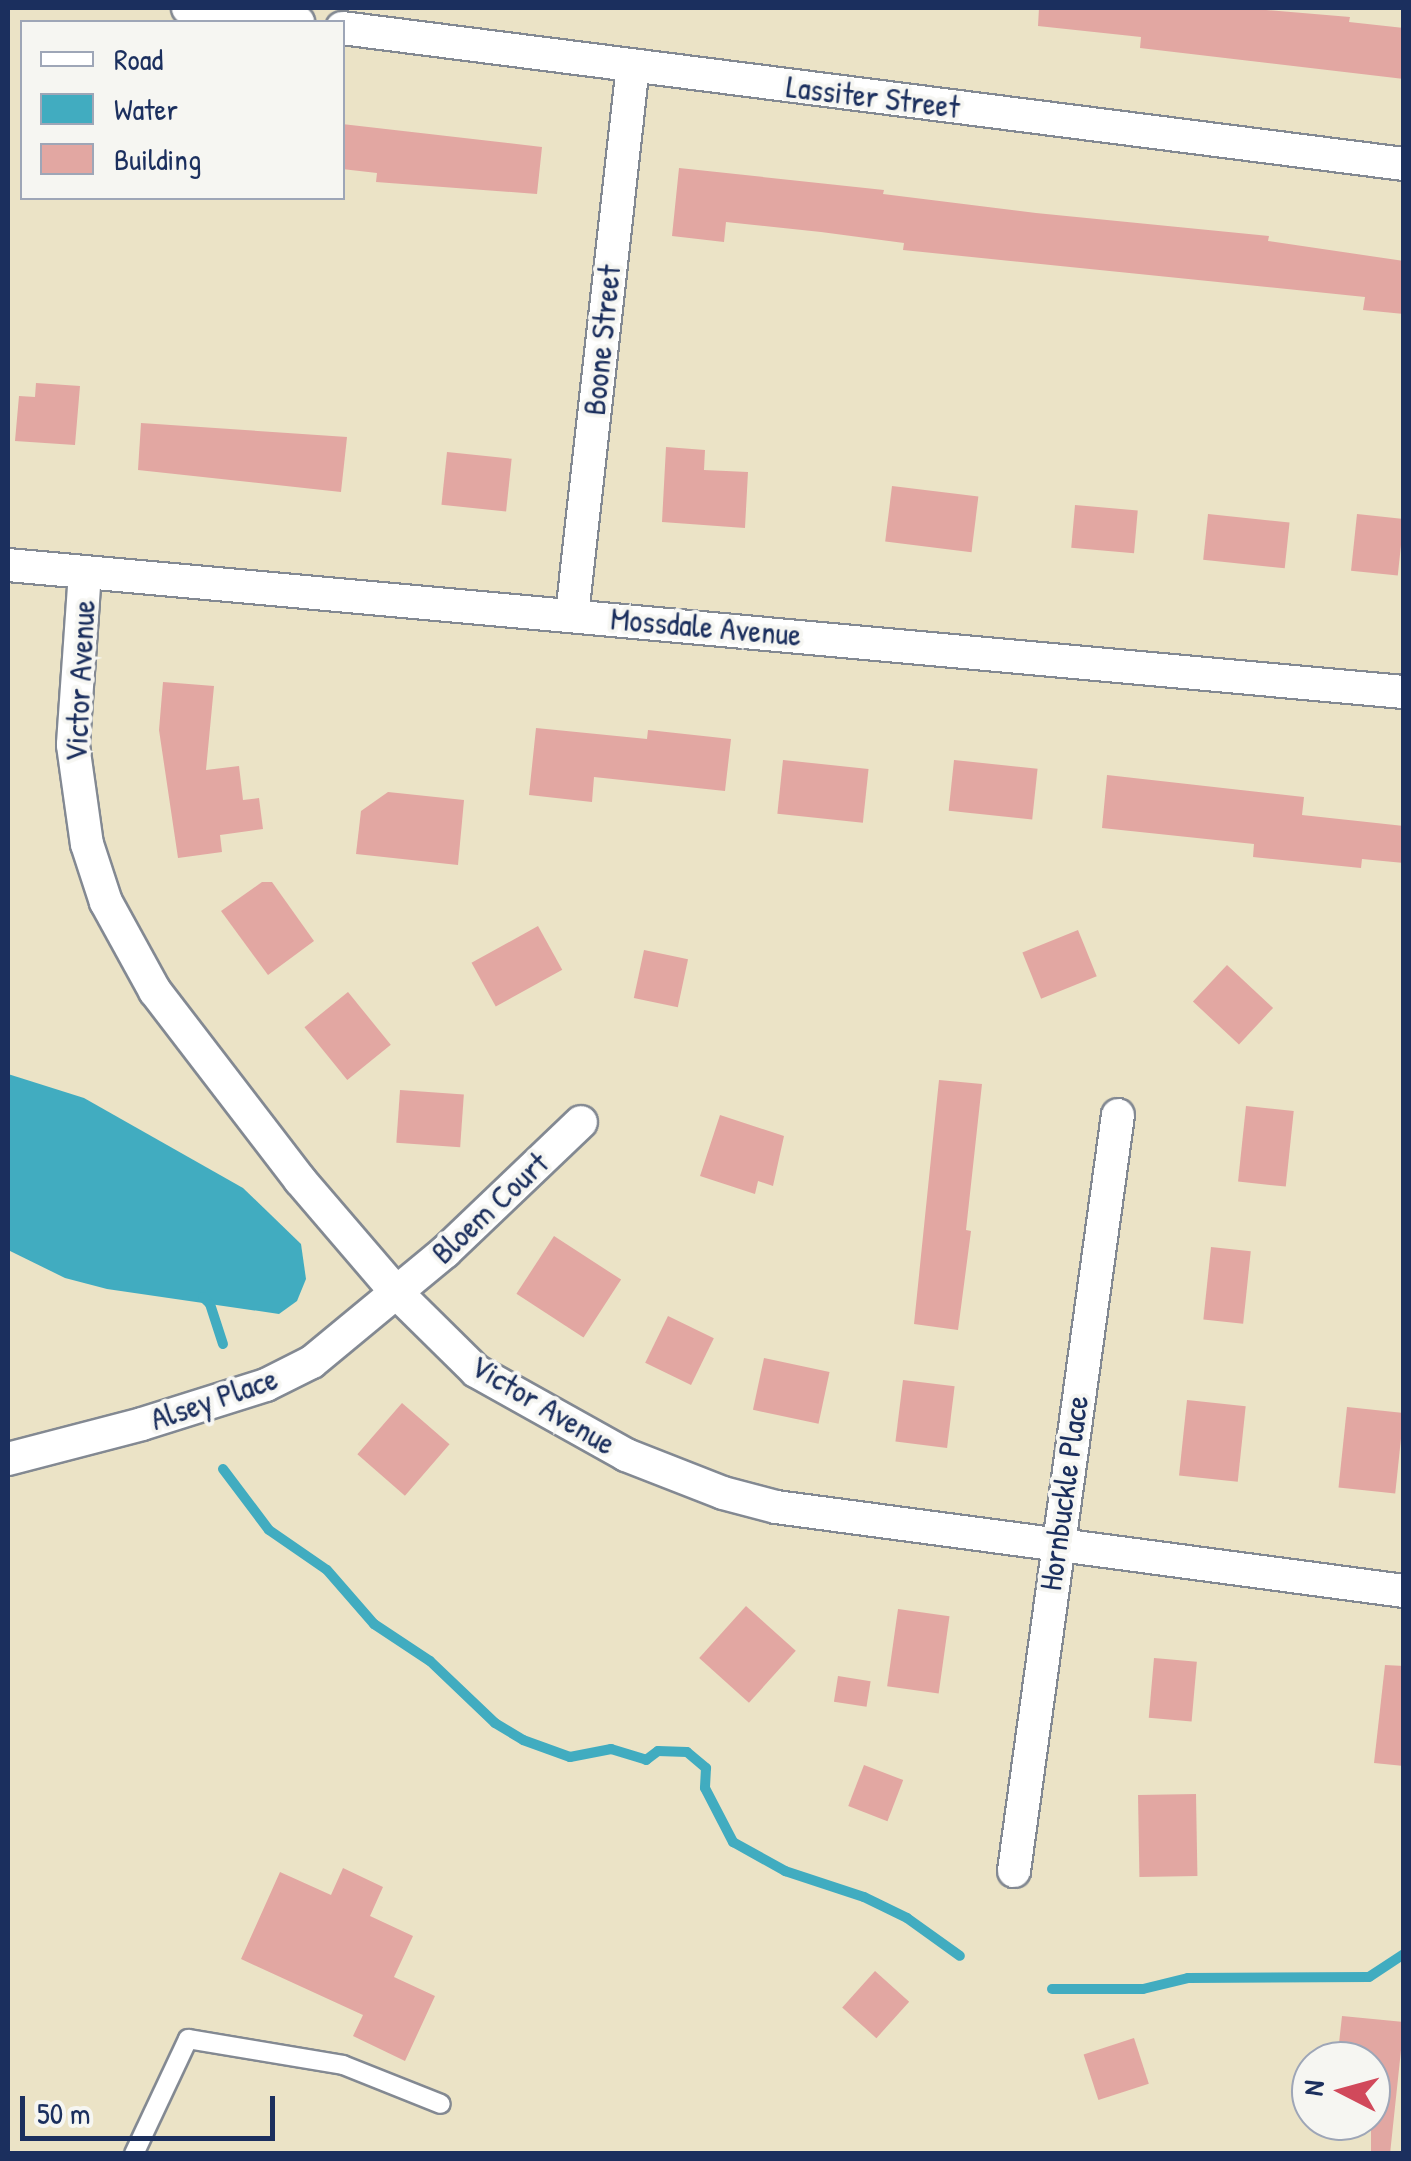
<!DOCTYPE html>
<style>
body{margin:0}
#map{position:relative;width:1411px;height:2161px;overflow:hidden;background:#ebe3c6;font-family:"Patrick Hand",sans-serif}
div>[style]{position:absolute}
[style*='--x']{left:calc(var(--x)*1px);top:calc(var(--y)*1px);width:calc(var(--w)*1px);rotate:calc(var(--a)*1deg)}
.water>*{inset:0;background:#41acc0}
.stream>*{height:10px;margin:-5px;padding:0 5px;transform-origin:5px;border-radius:5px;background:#41acc0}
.building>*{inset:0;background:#e2a7a2;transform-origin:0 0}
.roads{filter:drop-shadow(2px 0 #838992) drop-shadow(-2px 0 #838992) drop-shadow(0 2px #838992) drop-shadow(0 -2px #838992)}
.service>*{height:18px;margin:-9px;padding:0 9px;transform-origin:9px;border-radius:9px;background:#fff}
.minor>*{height:32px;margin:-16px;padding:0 16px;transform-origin:16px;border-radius:16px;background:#fff}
span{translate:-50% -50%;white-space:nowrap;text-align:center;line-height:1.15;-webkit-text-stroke:8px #f6f6f2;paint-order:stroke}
.street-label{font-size:32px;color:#1b2f5e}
.frame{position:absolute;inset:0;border:10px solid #1b2f5e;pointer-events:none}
.legend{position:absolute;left:20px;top:20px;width:325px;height:180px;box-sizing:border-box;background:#f6f6f2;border:2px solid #9ea6b7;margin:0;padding:12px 18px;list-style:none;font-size:30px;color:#1b2f5e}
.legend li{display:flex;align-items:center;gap:20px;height:50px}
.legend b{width:50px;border:2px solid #9ea6b7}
.north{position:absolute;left:1291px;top:2041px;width:100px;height:100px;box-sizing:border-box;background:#f6f6f2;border:2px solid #9ea6b7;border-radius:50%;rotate:276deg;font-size:28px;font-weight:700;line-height:40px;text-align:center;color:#1b2f5e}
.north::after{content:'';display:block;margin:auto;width:35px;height:45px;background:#d1495b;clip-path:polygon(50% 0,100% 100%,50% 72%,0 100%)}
.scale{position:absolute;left:20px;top:2096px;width:255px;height:45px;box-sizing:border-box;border:5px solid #1b2f5e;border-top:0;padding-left:12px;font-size:30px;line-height:35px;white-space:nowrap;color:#1b2f5e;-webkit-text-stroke:8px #f6f6f2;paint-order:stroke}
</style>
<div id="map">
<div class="water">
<div style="clip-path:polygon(8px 1074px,84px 1098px,243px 1188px,301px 1244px,306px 1279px,297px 1301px,279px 1314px,107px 1289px,65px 1278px,8px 1250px)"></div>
</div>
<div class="stream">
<div style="--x:203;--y:1297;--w:10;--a:45"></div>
<div style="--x:210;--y:1304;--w:42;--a:72"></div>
<div style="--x:223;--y:1469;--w:76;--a:53"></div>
<div style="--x:269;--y:1530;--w:70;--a:34.6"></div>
<div style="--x:327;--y:1570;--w:72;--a:49"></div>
<div style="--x:374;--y:1624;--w:67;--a:33.5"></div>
<div style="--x:430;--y:1661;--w:90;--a:43.6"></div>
<div style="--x:495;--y:1723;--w:33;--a:31"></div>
<div style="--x:523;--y:1740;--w:50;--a:19.9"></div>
<div style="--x:570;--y:1757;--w:42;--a:-11"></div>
<div style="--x:611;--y:1749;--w:37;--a:17"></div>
<div style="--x:646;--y:1760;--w:15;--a:-37"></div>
<div style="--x:658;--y:1751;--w:29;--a:2"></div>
<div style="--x:687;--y:1752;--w:25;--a:40"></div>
<div style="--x:706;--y:1768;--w:20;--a:93"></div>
<div style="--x:705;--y:1788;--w:61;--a:62.6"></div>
<div style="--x:733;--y:1842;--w:60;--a:29.1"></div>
<div style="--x:785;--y:1871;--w:83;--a:18.2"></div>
<div style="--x:864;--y:1897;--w:48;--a:26"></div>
<div style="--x:907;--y:1918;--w:65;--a:35.6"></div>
<div style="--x:1052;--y:1989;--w:91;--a:0"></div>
<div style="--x:1143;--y:1989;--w:46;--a:-13.7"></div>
<div style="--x:1188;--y:1978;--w:181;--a:-0.3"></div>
<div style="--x:1369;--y:1977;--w:42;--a:-33.3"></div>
</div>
<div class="building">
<div style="clip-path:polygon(1039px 8px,1242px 8px,1350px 17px,1349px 22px,1404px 28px,1404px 79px,1140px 48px,1141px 37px,1038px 26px)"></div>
<div style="clip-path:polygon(342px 124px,542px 147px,537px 194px,376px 182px,377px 173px,342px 169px)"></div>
<div style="clip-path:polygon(679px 168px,884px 190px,883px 194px,1036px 213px,1269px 236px,1268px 241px,1404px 261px,1404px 314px,1363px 310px,1365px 297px,903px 250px,904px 243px,821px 232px,726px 222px,724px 242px,672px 236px)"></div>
<div style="clip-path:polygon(36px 383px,80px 386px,75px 445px,15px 441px,19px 396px,35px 397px)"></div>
<div style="clip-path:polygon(141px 423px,347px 437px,341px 492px,138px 470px)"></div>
<div style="clip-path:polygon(666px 447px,705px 450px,704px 470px,748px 472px,745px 528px,662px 522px)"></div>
<div style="left:447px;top:452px;width:65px;height:53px;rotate:6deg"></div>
<div style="left:892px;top:486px;width:87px;height:56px;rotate:7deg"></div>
<div style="left:1075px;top:505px;width:63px;height:43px;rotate:5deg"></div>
<div style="left:1208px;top:514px;width:82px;height:46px;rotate:6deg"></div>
<div style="left:1357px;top:514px;width:47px;height:57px;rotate:6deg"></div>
<div style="clip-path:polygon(163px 682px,214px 686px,206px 770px,239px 766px,243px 800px,259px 798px,263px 829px,220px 835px,222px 852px,178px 858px,159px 730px)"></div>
<div style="clip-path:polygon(536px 728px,647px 739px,648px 730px,731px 739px,725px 791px,594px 777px,592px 802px,529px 795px)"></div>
<div style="left:783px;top:760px;width:86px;height:54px;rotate:6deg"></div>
<div style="left:954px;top:760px;width:84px;height:51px;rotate:6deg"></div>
<div style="clip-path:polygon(1107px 775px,1304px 797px,1302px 815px,1404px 826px,1404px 863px,1362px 859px,1361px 868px,1253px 857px,1254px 844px,1102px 828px)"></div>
<div style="clip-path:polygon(388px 792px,464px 800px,458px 865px,356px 854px,361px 811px)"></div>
<div style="clip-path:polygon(262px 882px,272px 882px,314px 941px,268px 975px,221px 911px)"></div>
<div style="left:538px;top:926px;width:50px;height:76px;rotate:61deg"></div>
<div style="left:1078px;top:930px;width:50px;height:60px;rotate:68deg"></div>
<div style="left:644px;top:950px;width:45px;height:49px;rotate:12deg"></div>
<div style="left:1227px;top:965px;width:63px;height:50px;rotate:43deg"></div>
<div style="left:348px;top:992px;width:68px;height:56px;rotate:51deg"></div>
<div style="clip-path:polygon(939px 1080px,982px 1084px,966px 1230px,971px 1231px,958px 1330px,914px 1324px)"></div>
<div style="left:400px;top:1090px;width:64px;height:53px;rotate:4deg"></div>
<div style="left:1246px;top:1106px;width:48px;height:76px;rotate:6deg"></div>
<div style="clip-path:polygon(720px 1115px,784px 1136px,773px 1186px,758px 1181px,755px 1194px,700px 1176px)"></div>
<div style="left:554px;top:1236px;width:80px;height:69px;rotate:33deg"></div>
<div style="left:1211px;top:1247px;width:40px;height:73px;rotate:6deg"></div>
<div style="left:668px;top:1316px;width:51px;height:52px;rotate:26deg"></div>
<div style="left:764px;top:1358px;width:67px;height:53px;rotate:12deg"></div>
<div style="left:903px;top:1380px;width:52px;height:62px;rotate:7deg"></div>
<div style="left:1187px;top:1400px;width:59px;height:76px;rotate:6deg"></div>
<div style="left:402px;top:1403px;width:63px;height:68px;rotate:41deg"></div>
<div style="left:1347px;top:1407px;width:57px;height:81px;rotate:6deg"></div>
<div style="left:746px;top:1606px;width:67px;height:70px;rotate:42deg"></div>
<div style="left:898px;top:1609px;width:52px;height:78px;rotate:8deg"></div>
<div style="left:1154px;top:1658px;width:43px;height:60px;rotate:5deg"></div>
<div style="clip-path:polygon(1385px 1665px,1404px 1666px,1404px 1766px,1374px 1763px)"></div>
<div style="left:838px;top:1676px;width:33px;height:26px;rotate:9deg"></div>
<div style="left:864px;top:1765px;width:42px;height:44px;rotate:21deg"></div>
<div style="left:1196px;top:1794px;width:82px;height:58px;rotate:89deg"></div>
<div style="clip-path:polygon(343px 1868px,383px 1887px,370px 1916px,413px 1936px,394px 1977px,435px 1996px,405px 2061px,353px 2036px,363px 2015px,241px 1959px,280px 1872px,331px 1895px)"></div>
<div style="left:875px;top:1971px;width:46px;height:49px;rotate:42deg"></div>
<div style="clip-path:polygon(1342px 2016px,1404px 2022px,1390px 2154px,1371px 2154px,1371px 2061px,1337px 2061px)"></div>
<div style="left:1134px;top:2038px;width:48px;height:53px;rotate:72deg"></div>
</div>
<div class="roads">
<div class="service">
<div style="--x:134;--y:2154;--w:127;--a:-64.8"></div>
<div style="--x:188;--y:2039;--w:157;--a:9.5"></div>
<div style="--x:343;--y:2065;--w:105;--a:21.7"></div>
</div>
<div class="minor">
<div style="--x:188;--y:8;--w:111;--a:7.3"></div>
<div style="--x:342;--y:28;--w:1071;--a:7.3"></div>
<div style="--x:8;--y:565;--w:1402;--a:5.2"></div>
<div style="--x:85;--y:572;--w:173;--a:94"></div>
<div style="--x:73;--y:745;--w:100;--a:82"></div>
<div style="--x:87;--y:844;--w:61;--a:71.9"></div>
<div style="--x:106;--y:902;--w:102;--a:61.2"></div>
<div style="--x:155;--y:991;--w:238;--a:52.5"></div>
<div style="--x:300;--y:1180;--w:149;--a:49.4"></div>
<div style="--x:397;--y:1293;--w:111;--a:44.6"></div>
<div style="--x:476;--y:1371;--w:172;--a:29.2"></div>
<div style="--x:626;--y:1455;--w:104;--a:21.4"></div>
<div style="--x:723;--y:1493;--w:55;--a:14.8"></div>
<div style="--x:776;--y:1507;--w:634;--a:7.62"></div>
<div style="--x:572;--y:615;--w:553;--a:-83.67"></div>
<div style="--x:8;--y:1459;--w:138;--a:-14.6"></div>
<div style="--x:142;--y:1424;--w:130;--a:-17.5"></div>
<div style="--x:266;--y:1385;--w:51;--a:-26.6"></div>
<div style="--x:312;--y:1362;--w:173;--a:-39.6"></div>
<div style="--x:445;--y:1252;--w:188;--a:-43.7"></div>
<div style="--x:1014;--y:1871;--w:763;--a:-82.17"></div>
</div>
</div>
<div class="street-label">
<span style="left:873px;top:97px;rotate:7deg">Lassiter Street</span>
<span style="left:602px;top:340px;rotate:-84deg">Boone Street</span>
<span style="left:706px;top:627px;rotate:5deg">Mossdale Avenue</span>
<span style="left:80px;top:681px;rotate:-87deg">Victor Avenue</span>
<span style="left:490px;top:1208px;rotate:-43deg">Bloem Court</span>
<span style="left:214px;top:1399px;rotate:-19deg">Alsey Place</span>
<span style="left:543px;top:1405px;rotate:31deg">Victor Avenue</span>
<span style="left:1064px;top:1493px;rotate:-82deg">Hornbuckle Place</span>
</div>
<div class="frame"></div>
<ul class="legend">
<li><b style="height:12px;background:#fff"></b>Road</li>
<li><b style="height:28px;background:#41acc0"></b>Water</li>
<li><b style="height:28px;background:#e2a7a2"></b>Building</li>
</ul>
<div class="north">N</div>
<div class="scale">50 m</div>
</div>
